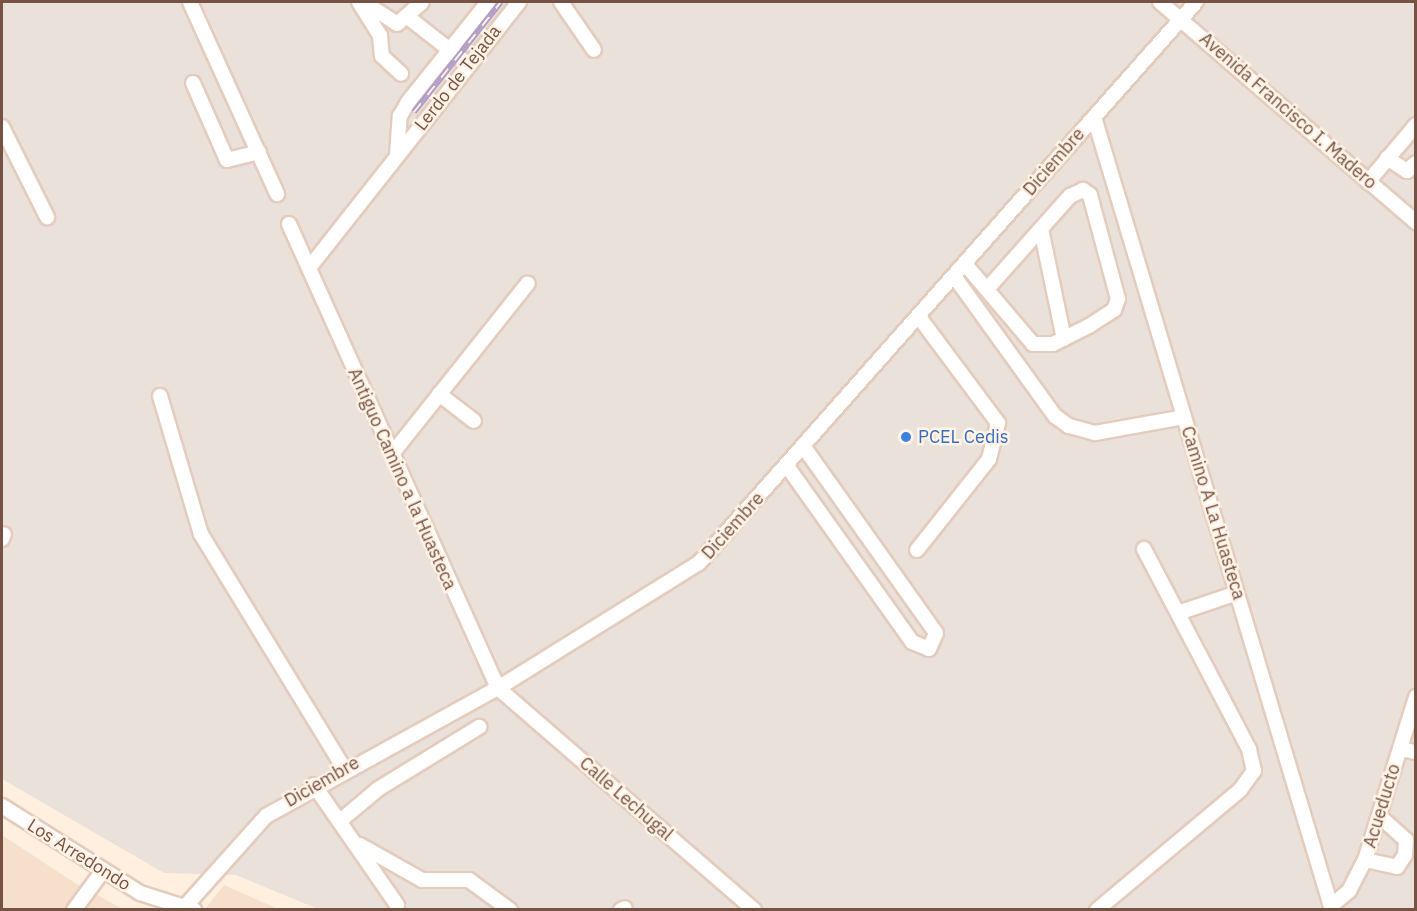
<!DOCTYPE html>
<style>
body{margin:0}
#map{position:relative;width:1417px;height:911px;overflow:hidden;background:#feefde;font-family:"IBM Plex Sans",sans-serif}
div>[style]{position:absolute}
[style*='--x']{left:calc(var(--x)*1px);top:calc(var(--y)*1px);width:calc(var(--w)*1px);rotate:calc(var(--a)*1deg)}
.residential>*{inset:0;background:#f6e0cc}
.industrial>*{inset:0;background:#ebe1db}
.roads{filter:drop-shadow(2px 0 #e4ccbd) drop-shadow(-2px 0 #e4ccbd) drop-shadow(0 2px #e4ccbd) drop-shadow(0 -2px #e4ccbd)}
.minor>*{height:14px;margin:-7px;padding:0 7px;transform-origin:7px;border-radius:7px;background:#fff}
.rail>*{height:6px;margin-top:-3px;transform-origin:0;background:repeating-linear-gradient(90deg,#fff3e6 0 11px,#b09dc7 0 22px);box-sizing:border-box;border-block:2px solid #b09dc7}
.dots>*{width:16px;height:16px;translate:-50% -50%;box-sizing:border-box;border:3px solid #fff3e6;border-radius:50%}
span{translate:-50% -50%;white-space:nowrap;text-align:center;line-height:1.15;-webkit-text-stroke:5px #fff3e6;paint-order:stroke}
.street-label{font-size:18px;color:#765245}
.shop-label{font-size:18px;color:#366cbe}
.left{translate:0 -50%;text-align:left}
.frame{position:absolute;inset:0;border:3px solid #765245;pointer-events:none}
</style>
<div id="map">
<div class="residential">
<div style="clip-path:polygon(2px 835px,75px 883px,123px 909px,2px 909px)"></div>
<div style="clip-path:polygon(224px 885px,278px 909px,205px 909px)"></div>
</div>
<div class="industrial">
<div style="clip-path:polygon(2px 2px,1415px 2px,1415px 909px,318px 909px,236px 875px,164px 873px,2px 779px)"></div>
</div>
<div class="roads">
<div class="minor">
<div style="--x:190;--y:2;--w:211;--a:65.6"></div>
<div style="--x:359;--y:2;--w:39;--a:58"></div>
<div style="--x:380;--y:35;--w:21;--a:85"></div>
<div style="--x:382;--y:56;--w:26;--a:43"></div>
<div style="--x:561;--y:2;--w:58;--a:55.5"></div>
<div style="--x:1160;--y:2;--w:338;--a:40.7"></div>
<div style="--x:365;--y:3;--w:38;--a:33"></div>
<div style="--x:397;--y:24;--w:33;--a:-41"></div>
<div style="--x:409;--y:18;--w:76;--a:38.1"></div>
<div style="--x:193;--y:83;--w:84;--a:66.2"></div>
<div style="--x:227;--y:160;--w:33;--a:-14"></div>
<div style="--x:1094;--y:117;--w:828;--a:73.29"></div>
<div style="--x:2;--y:127;--w:101;--a:63.4"></div>
<div style="--x:397;--y:155;--w:39;--a:-86"></div>
<div style="--x:400;--y:116;--w:16;--a:-60"></div>
<div style="--x:408;--y:102;--w:128;--a:-51.3"></div>
<div style="--x:1387;--y:158;--w:24;--a:33"></div>
<div style="--x:1407;--y:171;--w:12;--a:-42"></div>
<div style="--x:1368;--y:182;--w:75;--a:-49.9"></div>
<div style="--x:289;--y:224;--w:509;--a:65.75"></div>
<div style="--x:498;--y:688;--w:339;--a:40.9"></div>
<div style="--x:1041;--y:229;--w:112;--a:78.2"></div>
<div style="--x:965;--y:264;--w:105;--a:49.6"></div>
<div style="--x:1033;--y:344;--w:20;--a:0"></div>
<div style="--x:1053;--y:344;--w:40;--a:-26.6"></div>
<div style="--x:1089;--y:326;--w:30;--a:-33"></div>
<div style="--x:1114;--y:310;--w:12;--a:-70"></div>
<div style="--x:1118;--y:299;--w:108;--a:-105.1"></div>
<div style="--x:1090;--y:195;--w:9;--a:-144"></div>
<div style="--x:1083;--y:190;--w:14;--a:155"></div>
<div style="--x:1070;--y:196;--w:125;--a:131.7"></div>
<div style="--x:309;--y:268;--w:339;--a:-51.7"></div>
<div style="--x:954;--y:276;--w:173;--a:54.2"></div>
<div style="--x:1055;--y:416;--w:17;--a:36"></div>
<div style="--x:1069;--y:426;--w:27;--a:15"></div>
<div style="--x:1095;--y:433;--w:90;--a:-10.2"></div>
<div style="--x:439;--y:394;--w:44;--a:37.6"></div>
<div style="--x:160;--y:396;--w:144;--a:73.5"></div>
<div style="--x:201;--y:534;--w:274;--a:58.6"></div>
<div style="--x:392;--y:454;--w:218;--a:-51.5"></div>
<div style="--x:787;--y:466;--w:216;--a:54.6"></div>
<div style="--x:912;--y:642;--w:18;--a:22"></div>
<div style="--x:929;--y:649;--w:17;--a:-66"></div>
<div style="--x:936;--y:633;--w:228;--a:-125.4"></div>
<div style="--x:2;--y:539;--w:5;--a:-68"></div>
<div style="--x:917;--y:550;--w:116;--a:-51.6"></div>
<div style="--x:989;--y:459;--w:37;--a:-76"></div>
<div style="--x:998;--y:423;--w:132;--a:-126.7"></div>
<div style="--x:1178;--y:613;--w:62;--a:-18.7"></div>
<div style="--x:1400;--y:749;--w:16;--a:11"></div>
<div style="--x:314;--y:785;--w:146;--a:55.3"></div>
<div style="--x:2;--y:806;--w:163;--a:32.2"></div>
<div style="--x:140;--y:893;--w:57;--a:17.5"></div>
<div style="--x:340;--y:821;--w:50;--a:-40.1"></div>
<div style="--x:378;--y:789;--w:119;--a:-31.5"></div>
<div style="--x:360;--y:845;--w:71;--a:29.4"></div>
<div style="--x:422;--y:880;--w:47;--a:0"></div>
<div style="--x:469;--y:880;--w:51;--a:36.2"></div>
<div style="--x:1365;--y:860;--w:33;--a:12"></div>
<div style="--x:1397;--y:867;--w:14;--a:-56"></div>
<div style="--x:1405;--y:855;--w:15;--a:-86"></div>
<div style="--x:1406;--y:840;--w:36;--a:-138"></div>
<div style="--x:1331;--y:906;--w:23;--a:-40"></div>
<div style="--x:1349;--y:891;--w:35;--a:-63"></div>
<div style="--x:1365;--y:860;--w:171;--a:-72.6"></div>
<div style="--x:74;--y:910;--w:47;--a:-53.6"></div>
<div style="--x:182;--y:910;--w:126;--a:-48.2"></div>
<div style="--x:266;--y:816;--w:265;--a:-28.9"></div>
<div style="--x:498;--y:688;--w:237;--a:-31.9"></div>
<div style="--x:699;--y:563;--w:749;--a:-48.46"></div>
<div style="--x:621;--y:910;--w:4;--a:-27"></div>
<div style="--x:1097;--y:910;--w:187;--a:-40"></div>
<div style="--x:1240;--y:790;--w:24;--a:-54"></div>
<div style="--x:1254;--y:771;--w:23;--a:-103"></div>
<div style="--x:1249;--y:749;--w:226;--a:-117.7"></div>
</div>
</div>
<div class="rail">
<div style="--x:414;--y:112;--w:140;--a:-51.7"></div>
</div>
<div class="dots">
<div style="left:906px;top:437px;background:#3f7fe0"></div>
</div>
<div class="street-label">
<span style="left:458px;top:78px;rotate:-52deg">Lerdo de Tejada</span>
<span style="left:1288px;top:111px;rotate:41deg">Avenida Francisco I. Madero</span>
<span style="left:1054px;top:162px;rotate:-49deg">Diciembre</span>
<span style="left:402px;top:479px;rotate:66deg">Antiguo Camino a la Huasteca</span>
<span style="left:1213px;top:513px;rotate:73deg">Camino A La Huasteca</span>
<span style="left:733px;top:526px;rotate:-48deg">Diciembre</span>
<span style="left:322px;top:782px;rotate:-30deg">Diciembre</span>
<span style="left:626px;top:799px;rotate:41deg">Calle Lechugal</span>
<span style="left:1382px;top:806px;rotate:-73deg">Acueducto</span>
<span style="left:79px;top:855px;rotate:32deg">Los Arredondo</span>
</div>
<div class="shop-label">
<span class="left" style="left:918px;top:437px">PCEL Cedis</span>
</div>
<div class="frame"></div>
</div>
